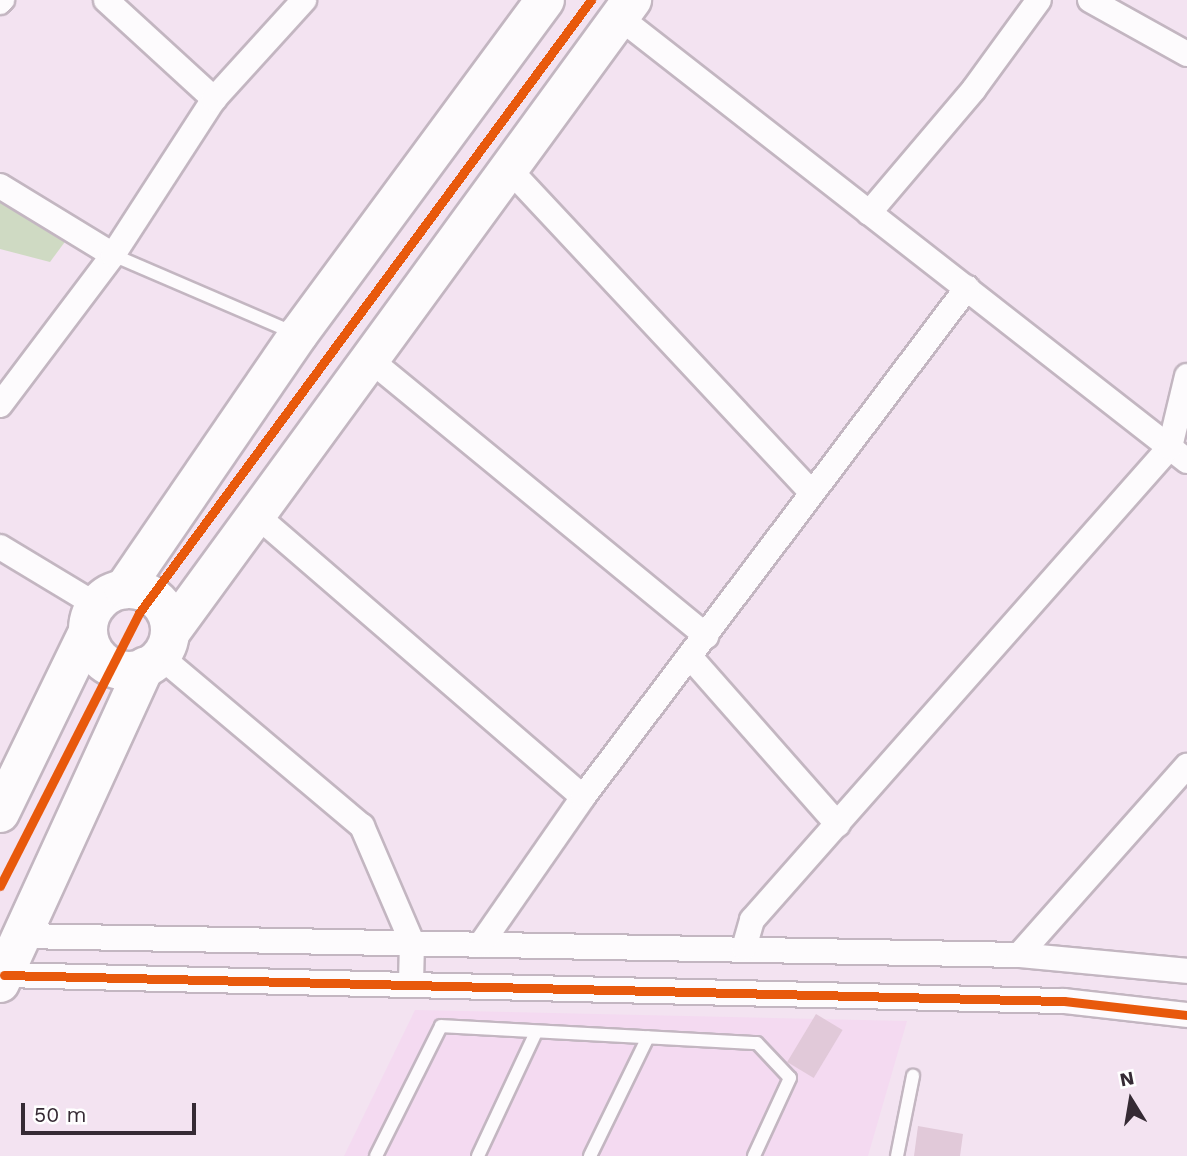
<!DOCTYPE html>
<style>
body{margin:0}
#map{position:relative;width:1187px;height:1156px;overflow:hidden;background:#f3e3f1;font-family:"Work Sans",sans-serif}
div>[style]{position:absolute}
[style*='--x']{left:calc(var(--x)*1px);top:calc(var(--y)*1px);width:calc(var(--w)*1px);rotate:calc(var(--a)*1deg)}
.built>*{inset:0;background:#f4daf1}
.green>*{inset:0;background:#cfdac3}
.building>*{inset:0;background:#e1c9d9;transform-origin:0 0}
.roads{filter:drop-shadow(2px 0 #c3b6c1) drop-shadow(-2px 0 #c3b6c1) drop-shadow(0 2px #c3b6c1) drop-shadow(0 -2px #c3b6c1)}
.lane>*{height:12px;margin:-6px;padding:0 6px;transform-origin:6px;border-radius:6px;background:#fdfbfd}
.street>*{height:24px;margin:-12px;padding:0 12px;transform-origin:12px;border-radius:12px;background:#fdfbfd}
.primary>*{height:38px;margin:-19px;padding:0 19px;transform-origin:19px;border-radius:19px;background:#fdfbfd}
.primary>.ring{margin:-19px;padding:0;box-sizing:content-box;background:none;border:38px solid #fdfbfd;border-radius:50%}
.cycleway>*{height:9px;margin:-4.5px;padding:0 4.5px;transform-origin:4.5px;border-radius:4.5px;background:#e8590c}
span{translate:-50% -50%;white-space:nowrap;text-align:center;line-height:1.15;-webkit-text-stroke:7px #fff;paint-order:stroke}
.north{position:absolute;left:1096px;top:1065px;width:70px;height:70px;-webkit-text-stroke:5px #fff;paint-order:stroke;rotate:349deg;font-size:19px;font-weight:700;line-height:28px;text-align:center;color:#352a34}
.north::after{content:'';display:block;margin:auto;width:24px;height:32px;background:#352a34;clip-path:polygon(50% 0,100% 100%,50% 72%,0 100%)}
.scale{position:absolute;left:21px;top:1103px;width:175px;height:32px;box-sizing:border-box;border:4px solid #352a34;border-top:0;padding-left:9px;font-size:21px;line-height:24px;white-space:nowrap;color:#352a34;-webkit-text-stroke:5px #fff;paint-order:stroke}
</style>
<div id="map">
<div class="built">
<div style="clip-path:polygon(415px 1010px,907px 1021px,868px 1156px,344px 1156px)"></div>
</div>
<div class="green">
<div style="clip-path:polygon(0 199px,67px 239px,50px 262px,0 249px)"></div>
</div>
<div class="building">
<div style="left:816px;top:1014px;width:31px;height:56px;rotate:31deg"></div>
<div style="clip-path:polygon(918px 1126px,963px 1134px,960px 1156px,914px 1156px)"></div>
</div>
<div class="roads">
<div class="lane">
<div style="--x:113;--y:255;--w:199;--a:23.3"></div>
<div style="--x:376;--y:1156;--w:145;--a:-63.4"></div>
<div style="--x:441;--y:1026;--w:316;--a:3.1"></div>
<div style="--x:757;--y:1043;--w:48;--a:46.7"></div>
<div style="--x:790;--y:1078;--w:86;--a:114.8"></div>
<div style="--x:478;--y:1156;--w:137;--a:-64.9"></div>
<div style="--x:590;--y:1156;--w:132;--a:-64"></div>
<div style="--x:897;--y:1156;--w:82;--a:-78.7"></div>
</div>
<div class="street">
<div style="--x:106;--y:0;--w:147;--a:42.5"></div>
<div style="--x:1090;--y:0;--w:111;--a:29.1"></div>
<div style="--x:0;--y:2;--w:3;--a:-45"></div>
<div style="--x:619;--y:17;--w:721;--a:38.01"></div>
<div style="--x:508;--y:168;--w:444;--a:46.9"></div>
<div style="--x:0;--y:186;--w:132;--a:31.4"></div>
<div style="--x:869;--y:213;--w:162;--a:-49.7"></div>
<div style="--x:974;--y:89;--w:110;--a:-53.9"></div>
<div style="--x:368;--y:358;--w:438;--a:39.4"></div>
<div style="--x:0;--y:405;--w:188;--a:-53"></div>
<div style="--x:113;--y:255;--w:186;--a:-57.1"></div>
<div style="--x:214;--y:99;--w:134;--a:-47.7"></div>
<div style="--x:255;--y:514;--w:433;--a:40.8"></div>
<div style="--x:0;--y:547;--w:112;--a:31.1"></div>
<div style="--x:161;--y:657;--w:263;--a:40.1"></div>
<div style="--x:362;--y:826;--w:126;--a:66.7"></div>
<div style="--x:412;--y:942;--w:42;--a:91.4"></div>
<div style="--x:691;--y:658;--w:222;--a:48.6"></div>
<div style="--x:22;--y:936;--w:997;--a:1.09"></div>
<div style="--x:1019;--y:955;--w:169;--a:5.4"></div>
<div style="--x:481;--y:944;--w:179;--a:-55.2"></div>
<div style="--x:583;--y:797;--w:638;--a:-52.97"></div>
<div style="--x:744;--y:948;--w:29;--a:-74"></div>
<div style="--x:752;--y:920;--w:631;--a:-48.53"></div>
<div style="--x:1170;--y:447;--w:73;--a:-76.5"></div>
<div style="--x:1019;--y:955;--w:253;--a:-48.4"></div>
<div style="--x:4;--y:975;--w:1060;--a:1.41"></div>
<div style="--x:1064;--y:1001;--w:124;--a:6.5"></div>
</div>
<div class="primary">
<div class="ring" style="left:88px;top:589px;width:44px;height:44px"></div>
<div style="--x:124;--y:589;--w:308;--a:-55.6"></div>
<div style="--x:298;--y:335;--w:416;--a:-53.6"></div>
<div style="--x:170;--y:633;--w:784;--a:-53.88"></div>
<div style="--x:0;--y:813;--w:201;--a:-64.1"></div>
<div style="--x:0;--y:983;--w:348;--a:-65.4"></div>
</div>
</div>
<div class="cycleway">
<div style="--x:0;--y:886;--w:306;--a:-63"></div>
<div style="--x:139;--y:613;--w:762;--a:-53.6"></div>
<div style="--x:4;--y:975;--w:1060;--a:1.41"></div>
<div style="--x:1064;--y:1001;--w:124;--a:6.5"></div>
</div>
<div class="north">N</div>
<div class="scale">50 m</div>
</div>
